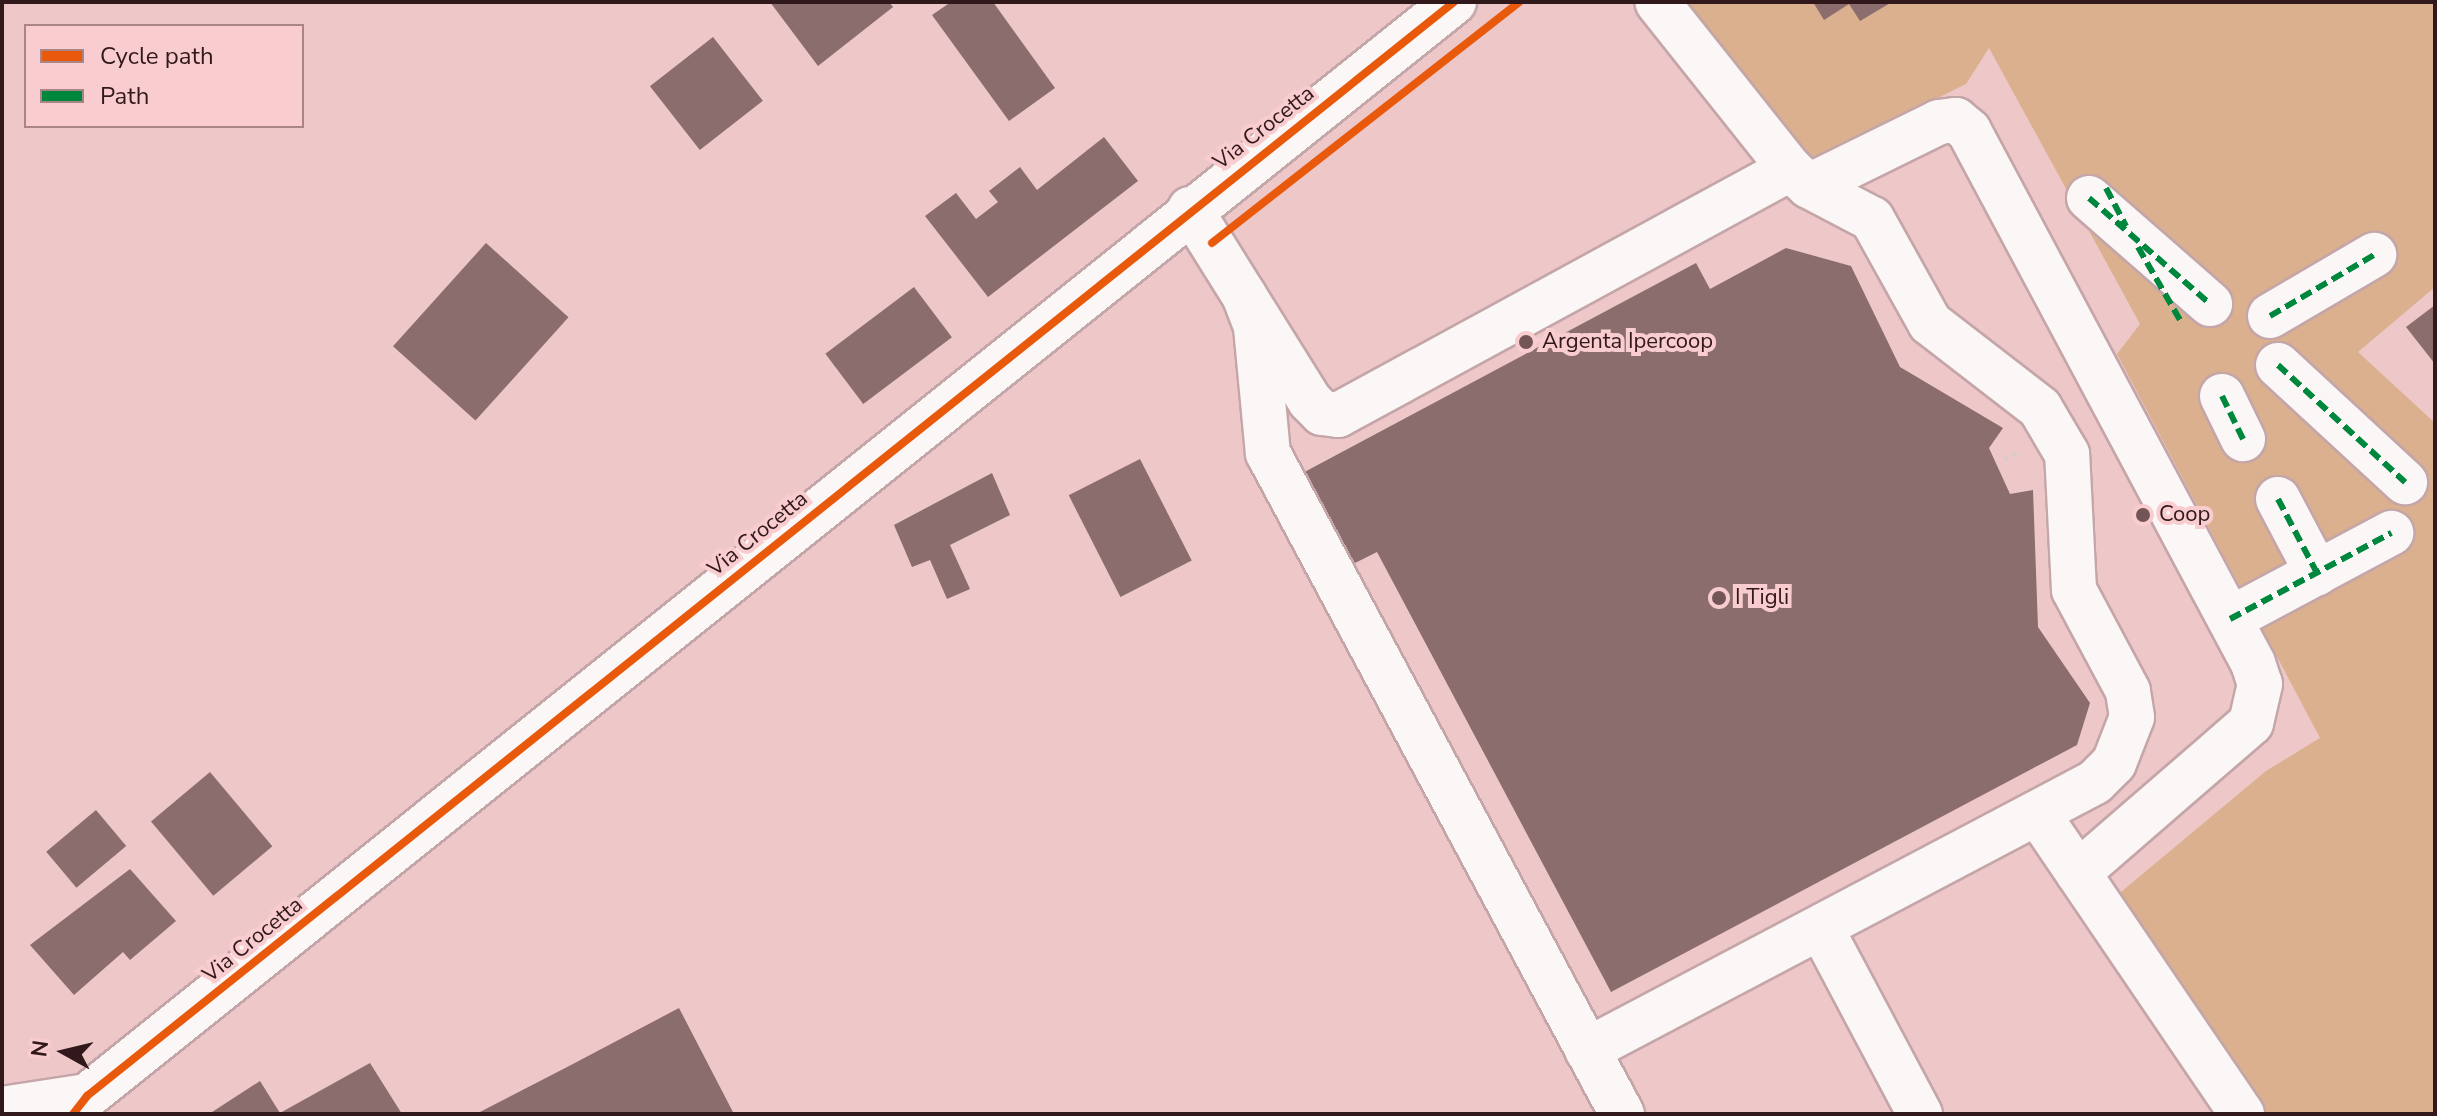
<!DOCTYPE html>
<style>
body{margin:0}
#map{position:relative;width:2437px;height:1116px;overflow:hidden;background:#eec7c9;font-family:"Nunito Sans",sans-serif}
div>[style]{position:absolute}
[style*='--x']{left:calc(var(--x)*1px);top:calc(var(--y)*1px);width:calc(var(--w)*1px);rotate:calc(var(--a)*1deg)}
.green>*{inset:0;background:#dab08e}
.building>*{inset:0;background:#8a6d6c;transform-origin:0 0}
.path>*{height:5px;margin-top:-2.5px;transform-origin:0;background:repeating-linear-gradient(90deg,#d7cbcc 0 4px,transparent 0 10px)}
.roads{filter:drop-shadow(2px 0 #c5a6a8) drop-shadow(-2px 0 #c5a6a8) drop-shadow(0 2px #c5a6a8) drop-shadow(0 -2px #c5a6a8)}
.minor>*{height:44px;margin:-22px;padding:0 22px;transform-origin:22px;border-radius:22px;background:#fcf7f7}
.quiet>*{height:6px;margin-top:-3px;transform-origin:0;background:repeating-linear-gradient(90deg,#00873e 0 12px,transparent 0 18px)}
.cycleway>*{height:8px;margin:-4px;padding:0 4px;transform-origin:4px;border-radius:4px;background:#e8590c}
.dots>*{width:22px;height:22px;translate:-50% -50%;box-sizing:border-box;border:4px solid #f9cdcf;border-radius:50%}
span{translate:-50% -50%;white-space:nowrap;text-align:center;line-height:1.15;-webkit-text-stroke:8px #f9cdcf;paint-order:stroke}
.street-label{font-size:22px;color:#31181a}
.poi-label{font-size:22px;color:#31181a}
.left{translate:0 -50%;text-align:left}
.frame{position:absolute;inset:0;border:4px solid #31181a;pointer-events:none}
.legend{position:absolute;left:24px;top:24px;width:280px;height:104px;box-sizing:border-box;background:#f9cdcf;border:2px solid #a98587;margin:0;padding:10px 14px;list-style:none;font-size:24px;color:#31181a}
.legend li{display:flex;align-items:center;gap:16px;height:40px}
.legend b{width:40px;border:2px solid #a98587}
.north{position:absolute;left:24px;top:1012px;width:80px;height:80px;-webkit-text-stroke:6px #f9cdcf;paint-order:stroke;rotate:278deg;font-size:22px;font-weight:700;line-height:32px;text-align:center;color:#31181a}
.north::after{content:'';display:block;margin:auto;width:28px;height:36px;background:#31181a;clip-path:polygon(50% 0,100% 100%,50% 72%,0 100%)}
</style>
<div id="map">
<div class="green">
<div style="clip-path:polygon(1683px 2px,2435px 2px,2435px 287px,2358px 352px,2435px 423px,2435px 1114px,2267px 1114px,2115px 897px,2266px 771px,2320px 738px,2117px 354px,2140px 324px,1989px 48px,1966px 84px,1811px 161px)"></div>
</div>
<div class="building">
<div style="clip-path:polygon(770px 2px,889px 2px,893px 7px,818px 66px)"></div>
<div style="clip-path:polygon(951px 2px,993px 2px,1055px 88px,1009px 121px,932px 15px)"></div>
<div style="clip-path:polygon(1813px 2px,1892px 2px,1860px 21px,1849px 4px,1824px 20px)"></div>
<div style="left:713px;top:37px;width:81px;height:80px;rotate:52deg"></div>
<div style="clip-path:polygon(1104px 137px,1138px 181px,988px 297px,925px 216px,956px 193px,976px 219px,998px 202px,989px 191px,1020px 167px,1037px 190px)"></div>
<div style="left:486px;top:243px;width:111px;height:139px;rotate:42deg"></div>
<div style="clip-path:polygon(1786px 248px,1851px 266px,1900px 367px,2003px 428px,1989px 448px,2010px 494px,2033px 490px,2038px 627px,2090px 703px,2077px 745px,1611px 992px,1377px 552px,1345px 568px,1297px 476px,1696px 263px,1710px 289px)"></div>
<div style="left:914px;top:287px;width:63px;height:111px;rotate:53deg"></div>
<div style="clip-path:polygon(2435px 305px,2435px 364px,2406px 327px)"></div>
<div style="left:1140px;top:459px;width:114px;height:80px;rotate:63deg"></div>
<div style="clip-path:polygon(992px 473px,1010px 515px,950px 545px,970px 589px,947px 599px,930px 560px,912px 567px,894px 525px)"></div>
<div style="left:210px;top:772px;width:97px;height:77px;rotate:50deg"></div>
<div style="left:96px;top:810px;width:47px;height:65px;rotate:50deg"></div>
<div style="clip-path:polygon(130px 869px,176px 921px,130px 960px,123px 952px,74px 995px,30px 945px)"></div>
<div style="clip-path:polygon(679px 1008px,734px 1114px,476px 1114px,571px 1065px)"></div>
<div style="clip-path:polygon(370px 1063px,402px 1114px,209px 1114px,260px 1081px,280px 1113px)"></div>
</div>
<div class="path">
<div style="--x:2004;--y:459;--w:19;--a:-25"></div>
</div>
<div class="roads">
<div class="minor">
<div style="--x:1809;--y:186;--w:145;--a:-26.2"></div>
<div style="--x:1939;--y:122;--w:17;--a:-7"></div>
<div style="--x:1956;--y:120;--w:17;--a:40"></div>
<div style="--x:1969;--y:131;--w:603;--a:61.91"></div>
<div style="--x:2253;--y:663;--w:22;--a:72"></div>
<div style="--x:2260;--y:684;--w:40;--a:103"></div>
<div style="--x:2251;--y:723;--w:229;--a:139.1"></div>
<div style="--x:2089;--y:198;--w:161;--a:41.2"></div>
<div style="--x:1190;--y:209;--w:226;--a:58"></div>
<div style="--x:1310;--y:401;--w:17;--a:45"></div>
<div style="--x:1322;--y:413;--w:16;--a:7"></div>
<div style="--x:1338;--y:415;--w:515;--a:-28.56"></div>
<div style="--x:1244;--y:295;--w:34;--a:69"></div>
<div style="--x:1256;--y:327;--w:127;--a:84.6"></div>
<div style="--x:1268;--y:453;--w:750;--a:61.83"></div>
<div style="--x:2270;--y:316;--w:121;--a:-30.4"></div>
<div style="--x:2278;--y:365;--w:173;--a:42.7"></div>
<div style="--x:2222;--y:396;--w:48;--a:64"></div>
<div style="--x:2278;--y:499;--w:84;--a:62.2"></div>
<div style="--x:2230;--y:619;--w:183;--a:-28.1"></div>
<div style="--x:2038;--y:814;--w:363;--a:55.8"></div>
<div style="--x:1821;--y:928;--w:211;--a:62"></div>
<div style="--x:1587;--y:1050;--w:574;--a:-27.81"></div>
<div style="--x:2095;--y:782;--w:27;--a:-45"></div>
<div style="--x:2114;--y:763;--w:49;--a:-68.6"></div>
<div style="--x:2132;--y:717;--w:26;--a:-99"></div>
<div style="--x:2128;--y:691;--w:115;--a:-118.1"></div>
<div style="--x:2074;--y:590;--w:136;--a:-92.9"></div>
<div style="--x:2067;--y:454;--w:53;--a:-120.4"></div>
<div style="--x:2040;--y:408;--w:139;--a:-142.3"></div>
<div style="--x:1930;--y:323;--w:119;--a:-119.1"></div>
<div style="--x:1872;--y:219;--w:71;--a:-152.4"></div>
<div style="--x:1809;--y:186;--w:25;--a:-138"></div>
<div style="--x:1790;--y:169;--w:213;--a:-128.5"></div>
<div style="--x:2;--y:1109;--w:86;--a:-8.7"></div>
<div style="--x:73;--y:1114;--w:23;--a:-52"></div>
<div style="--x:87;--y:1096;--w:1751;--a:-38.67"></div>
</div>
</div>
<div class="quiet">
<div style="--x:2106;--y:188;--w:43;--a:62.2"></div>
<div style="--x:2089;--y:198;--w:161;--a:41.2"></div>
<div style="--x:2138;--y:247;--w:84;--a:60.1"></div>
<div style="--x:2270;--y:316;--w:121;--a:-30.4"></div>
<div style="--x:2278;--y:365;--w:173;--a:42.7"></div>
<div style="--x:2222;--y:396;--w:48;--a:64"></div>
<div style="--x:2278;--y:499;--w:84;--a:62.2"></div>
<div style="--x:2230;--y:619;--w:183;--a:-28.1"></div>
</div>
<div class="cycleway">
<div style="--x:1212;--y:243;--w:390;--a:-38.1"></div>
<div style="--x:73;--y:1114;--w:23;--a:-52"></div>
<div style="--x:87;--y:1096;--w:1751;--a:-38.67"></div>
</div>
<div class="dots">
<div style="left:1526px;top:342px;background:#735557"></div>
<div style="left:2143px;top:515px;background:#735557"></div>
<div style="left:1719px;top:598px;background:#735557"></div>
</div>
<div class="street-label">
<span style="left:1264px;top:128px;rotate:-38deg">Via Crocetta</span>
<span style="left:758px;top:534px;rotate:-39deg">Via Crocetta</span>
<span style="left:253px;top:940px;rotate:-39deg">Via Crocetta</span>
</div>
<div class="poi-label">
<span class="left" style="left:1542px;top:342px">Argenta Ipercoop</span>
<span class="left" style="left:2159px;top:515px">Coop</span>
<span class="left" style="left:1735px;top:598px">I Tigli</span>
</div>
<div class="frame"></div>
<ul class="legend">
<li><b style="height:10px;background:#e8590c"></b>Cycle path</li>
<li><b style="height:10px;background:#00873e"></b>Path</li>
</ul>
<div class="north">N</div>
</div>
